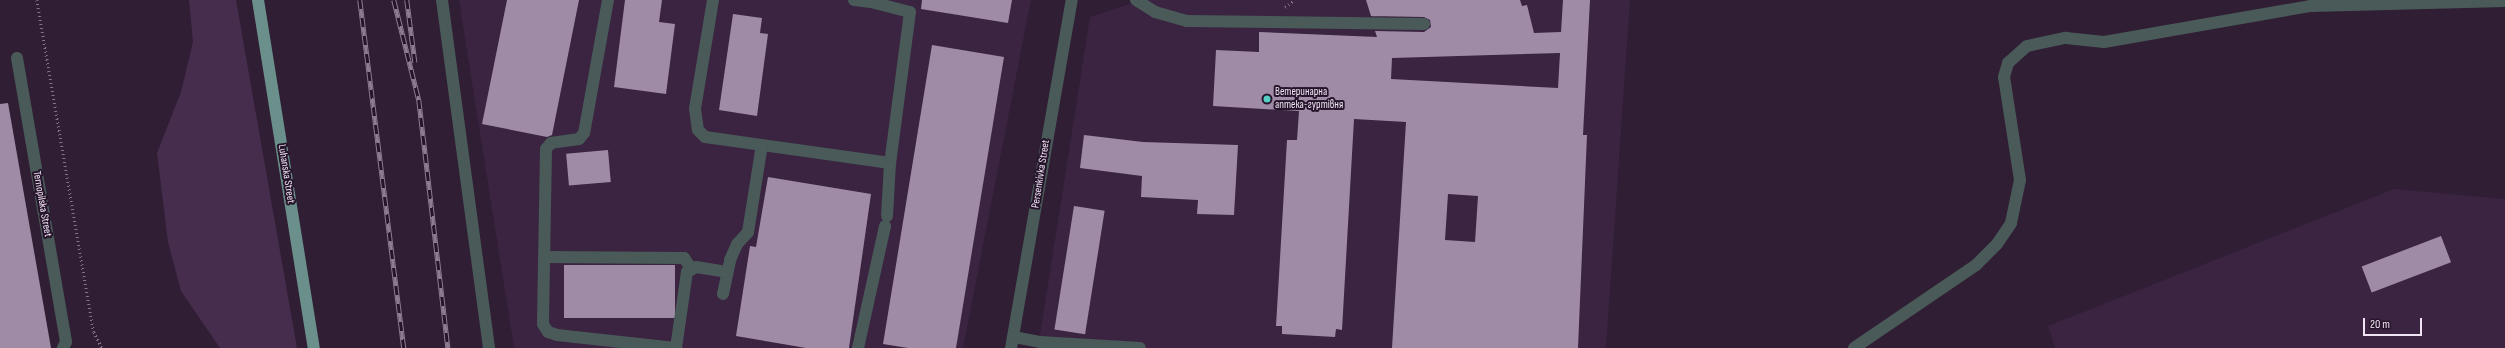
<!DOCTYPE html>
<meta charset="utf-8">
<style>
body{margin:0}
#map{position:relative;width:2505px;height:348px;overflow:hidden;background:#2f1e34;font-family:"Sofia Sans Condensed",sans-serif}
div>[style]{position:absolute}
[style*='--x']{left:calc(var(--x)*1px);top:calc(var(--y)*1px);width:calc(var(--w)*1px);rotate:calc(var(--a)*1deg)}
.built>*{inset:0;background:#3a2441}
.green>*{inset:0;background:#462d4e}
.building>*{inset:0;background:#a08ba7;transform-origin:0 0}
.path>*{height:2.5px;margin-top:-1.25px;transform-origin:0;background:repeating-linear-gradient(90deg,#827387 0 1px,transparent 0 4px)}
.minor>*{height:12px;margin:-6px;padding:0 6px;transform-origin:6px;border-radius:6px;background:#495a58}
.major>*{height:12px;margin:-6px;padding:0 6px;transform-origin:6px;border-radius:6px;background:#6b8f8b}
.rail>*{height:4.5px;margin-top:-2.25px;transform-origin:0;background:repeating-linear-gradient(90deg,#25142a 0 9px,#8c7d90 0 18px);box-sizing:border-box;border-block:1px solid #8c7d90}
.dots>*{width:11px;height:11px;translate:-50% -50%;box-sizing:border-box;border:2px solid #25142a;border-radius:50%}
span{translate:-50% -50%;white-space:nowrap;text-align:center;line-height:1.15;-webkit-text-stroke:4px #25142a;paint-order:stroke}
.poi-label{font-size:11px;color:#f0e4f4}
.left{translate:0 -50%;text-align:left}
.street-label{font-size:11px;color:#f0e4f4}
.scale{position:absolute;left:2363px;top:318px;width:59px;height:18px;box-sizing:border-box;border:2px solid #f0e4f4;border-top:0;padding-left:5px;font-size:12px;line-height:14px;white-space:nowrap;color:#f0e4f4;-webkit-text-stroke:3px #25142a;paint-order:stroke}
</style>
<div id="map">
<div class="built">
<div style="clip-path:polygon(459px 0,1031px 0,963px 348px,514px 348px)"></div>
<div style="clip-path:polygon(1142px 0,1630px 0,1606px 348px,1038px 348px,1090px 17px)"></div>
<div style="clip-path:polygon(2394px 189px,2505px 199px,2505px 348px,2055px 348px,2048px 326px)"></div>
</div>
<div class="green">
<div style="clip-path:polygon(189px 0,236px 0,297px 348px,220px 348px,181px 291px,168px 242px,157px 153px,181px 92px,193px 42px)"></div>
</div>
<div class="building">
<div style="clip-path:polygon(507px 0,579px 0,552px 135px,547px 137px,482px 124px)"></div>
<div style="clip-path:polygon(625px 0,662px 0,659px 22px,675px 24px,666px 94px,614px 87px)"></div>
<div style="clip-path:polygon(922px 0,1012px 0,1008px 23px,921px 9px)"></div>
<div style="clip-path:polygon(evenodd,1366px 0,1520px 0,1522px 6px,1527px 5px,1534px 33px,1561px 32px,1563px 0,1590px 0,1583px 135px,1587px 135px,1578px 348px,1392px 348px,1406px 122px,1354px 119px,1342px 330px,1336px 329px,1335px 337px,1282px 334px,1282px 326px,1276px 326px,1287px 140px,1297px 140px,1299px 111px,1213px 106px,1216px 50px,1259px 52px,1259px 32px,1377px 37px,1375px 31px,1424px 32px,1431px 27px,1430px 20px,1424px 17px,1371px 16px,1366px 0,1560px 53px,1558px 88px,1391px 79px,1392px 58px,1560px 53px,1366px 0,1448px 194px,1478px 196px,1475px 242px,1445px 240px,1448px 194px)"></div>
<div style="clip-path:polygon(733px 14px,762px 18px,760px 33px,768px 34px,757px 116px,719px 110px)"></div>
<div style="clip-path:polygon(932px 45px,1004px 57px,956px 348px,908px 348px,883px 344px)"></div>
<div style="clip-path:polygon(8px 103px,51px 348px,0 348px,0 104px)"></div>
<div style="clip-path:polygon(1084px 135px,1143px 142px,1238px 145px,1234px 215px,1197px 214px,1198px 200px,1141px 197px,1142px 176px,1080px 168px)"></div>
<div style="left:608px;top:150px;width:32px;height:42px;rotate:85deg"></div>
<div style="clip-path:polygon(768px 177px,871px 194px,849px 348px,806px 348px,736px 336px,750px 246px,756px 247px)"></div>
<div style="left:1074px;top:206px;width:31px;height:125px;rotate:9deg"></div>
<div style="left:2441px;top:236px;width:28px;height:85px;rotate:69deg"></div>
<div style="left:564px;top:265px;width:111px;height:53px"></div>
</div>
<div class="path">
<div style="--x:37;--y:0;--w:337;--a:80.3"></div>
<div style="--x:94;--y:332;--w:18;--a:63"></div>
<div style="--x:1285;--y:7;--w:11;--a:-38"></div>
</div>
<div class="minor">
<div style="--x:442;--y:0;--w:351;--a:82.3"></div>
<div style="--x:608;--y:0;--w:135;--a:100.2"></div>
<div style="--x:584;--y:133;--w:8;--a:130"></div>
<div style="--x:579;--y:139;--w:28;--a:172"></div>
<div style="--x:551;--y:143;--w:8;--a:130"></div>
<div style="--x:546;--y:149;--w:175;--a:91"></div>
<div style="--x:543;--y:324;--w:9;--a:58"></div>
<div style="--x:548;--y:332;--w:9;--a:18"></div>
<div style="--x:557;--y:335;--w:119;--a:6.3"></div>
<div style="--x:713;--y:0;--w:110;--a:99.4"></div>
<div style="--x:695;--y:109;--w:21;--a:82"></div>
<div style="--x:698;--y:130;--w:10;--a:45"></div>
<div style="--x:705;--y:137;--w:187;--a:8"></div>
<div style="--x:854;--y:0;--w:17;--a:7"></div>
<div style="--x:871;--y:2;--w:2;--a:-90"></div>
<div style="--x:1136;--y:0;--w:22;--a:32"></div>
<div style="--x:1155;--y:12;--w:33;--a:16"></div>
<div style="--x:1187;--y:21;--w:237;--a:0.7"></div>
<div style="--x:871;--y:2;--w:40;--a:14.4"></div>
<div style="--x:910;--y:12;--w:152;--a:97.5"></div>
<div style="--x:890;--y:163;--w:53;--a:93.2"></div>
<div style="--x:17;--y:58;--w:288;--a:80.2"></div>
<div style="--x:66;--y:342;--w:7;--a:117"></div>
<div style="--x:544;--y:257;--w:140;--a:0.4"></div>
<div style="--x:684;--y:258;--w:12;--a:55"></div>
<div style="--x:723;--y:294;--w:35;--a:-78"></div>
<div style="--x:730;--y:260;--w:17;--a:-66"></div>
<div style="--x:737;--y:244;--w:16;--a:-47"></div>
<div style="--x:748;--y:232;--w:88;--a:-80.9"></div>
<div style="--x:1014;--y:337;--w:26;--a:11"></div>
<div style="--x:1040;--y:342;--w:100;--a:3.4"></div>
<div style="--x:676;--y:348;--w:77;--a:-81.8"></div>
<div style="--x:687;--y:272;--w:10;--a:-29"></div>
<div style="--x:696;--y:267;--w:31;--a:9"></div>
<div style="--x:858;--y:348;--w:125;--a:-77.5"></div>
<div style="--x:1011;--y:348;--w:353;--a:-80.1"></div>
<div style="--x:1854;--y:348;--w:148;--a:-34.2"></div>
<div style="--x:1976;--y:265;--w:30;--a:-45"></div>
<div style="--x:1997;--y:244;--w:25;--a:-56"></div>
<div style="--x:2011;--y:223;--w:44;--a:-78.2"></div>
<div style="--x:2020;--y:180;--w:104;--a:-98.8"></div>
<div style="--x:2004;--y:77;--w:15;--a:-74"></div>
<div style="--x:2008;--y:63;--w:25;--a:-42"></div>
<div style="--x:2027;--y:46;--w:40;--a:-12"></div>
<div style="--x:2066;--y:38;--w:38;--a:6"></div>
<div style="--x:2104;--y:42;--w:210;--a:-9.9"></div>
<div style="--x:2311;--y:6;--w:194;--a:-1.5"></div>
</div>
<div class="major">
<div style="--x:258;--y:0;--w:352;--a:80.9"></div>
</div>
<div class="rail">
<div style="--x:360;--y:0;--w:351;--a:82.8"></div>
<div style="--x:394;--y:0;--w:103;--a:76"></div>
<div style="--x:419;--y:100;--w:250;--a:83.3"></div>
<div style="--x:407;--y:0;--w:63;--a:82.6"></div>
</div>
<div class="dots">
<div style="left:1267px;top:99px;background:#55cec5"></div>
</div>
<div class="poi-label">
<span class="left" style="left:1275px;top:99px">Ветеринарна<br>аптека-гуртівня</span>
</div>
<div class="street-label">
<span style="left:286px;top:174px;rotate:81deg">Luhanska Street</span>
<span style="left:1041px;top:174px;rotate:-81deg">Persenkivka Street</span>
<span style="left:42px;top:204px;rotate:80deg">Ternopilska Street</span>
</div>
<div class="scale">20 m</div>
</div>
